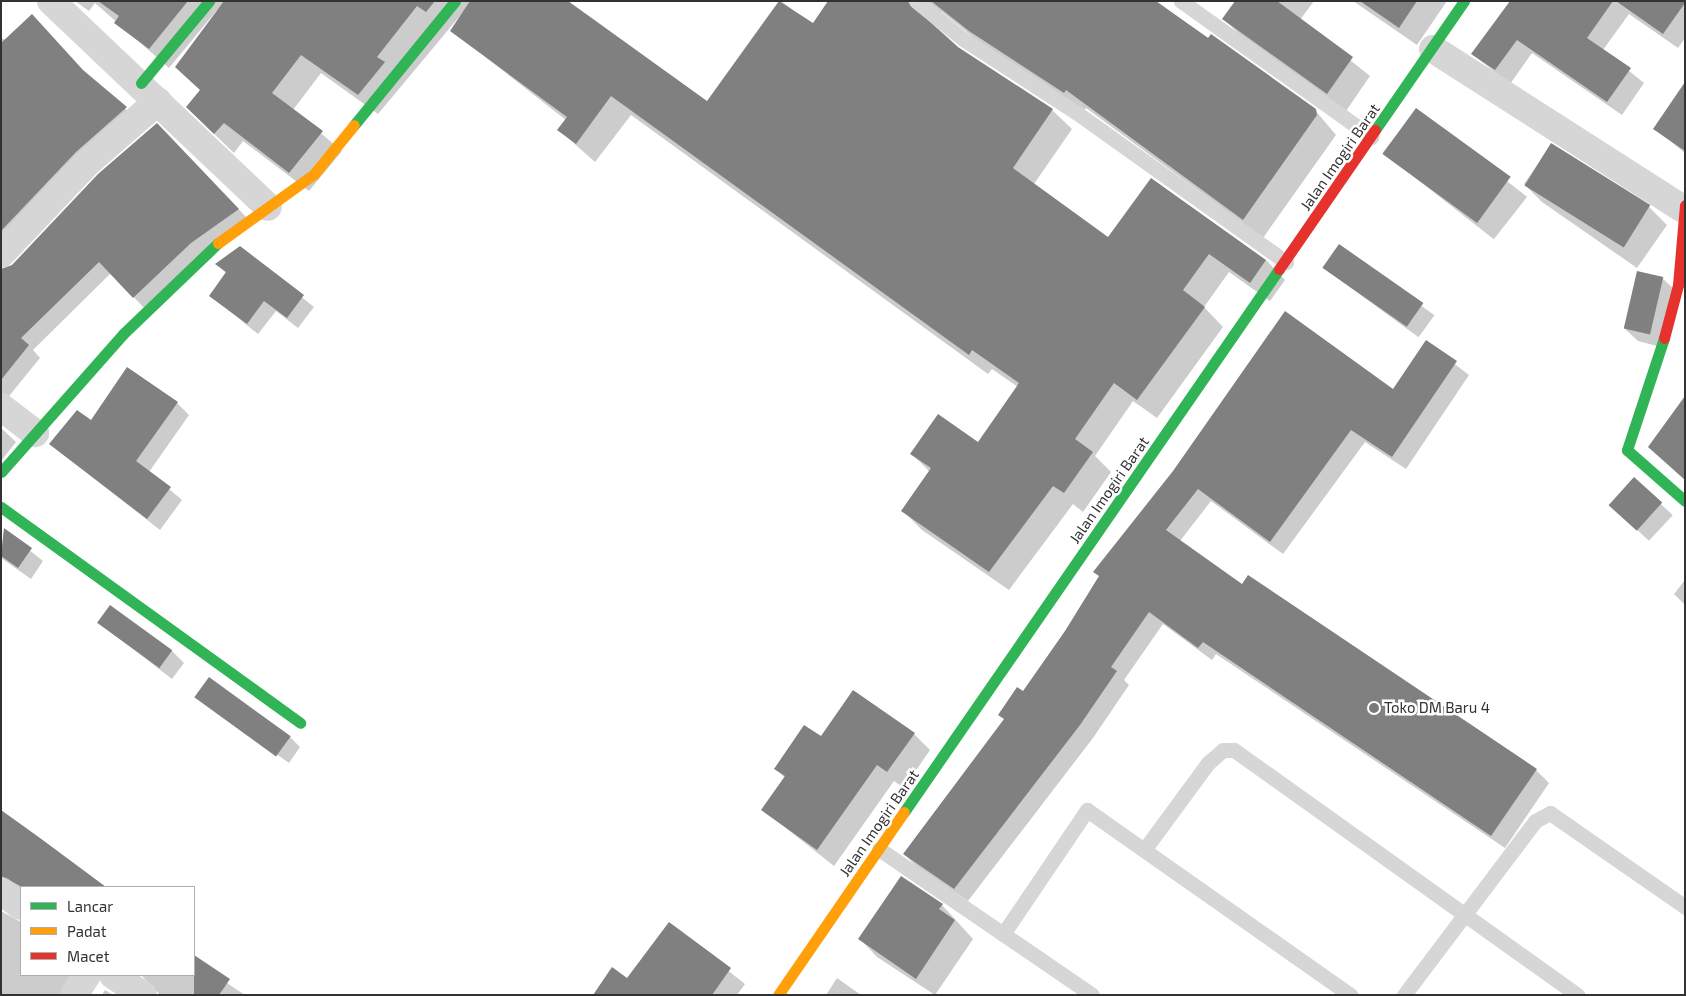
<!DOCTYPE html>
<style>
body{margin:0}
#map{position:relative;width:1686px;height:996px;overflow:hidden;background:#fff;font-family:"Exo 2",sans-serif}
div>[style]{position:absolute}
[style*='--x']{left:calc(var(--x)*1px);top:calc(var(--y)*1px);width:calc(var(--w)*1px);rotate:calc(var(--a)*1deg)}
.shadow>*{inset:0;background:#0003;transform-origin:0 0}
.building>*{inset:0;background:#808080;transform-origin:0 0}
.lane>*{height:15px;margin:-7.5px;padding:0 7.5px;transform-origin:7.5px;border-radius:7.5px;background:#d6d6d6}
.street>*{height:28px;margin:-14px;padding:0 14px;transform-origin:14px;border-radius:14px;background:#d6d6d6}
.fast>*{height:11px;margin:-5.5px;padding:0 5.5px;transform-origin:5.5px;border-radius:5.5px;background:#30b455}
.slow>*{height:11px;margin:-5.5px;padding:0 5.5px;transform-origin:5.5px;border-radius:5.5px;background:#ff9f0a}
.jam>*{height:11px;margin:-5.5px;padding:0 5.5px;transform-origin:5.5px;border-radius:5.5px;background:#e5322d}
.dots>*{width:14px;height:14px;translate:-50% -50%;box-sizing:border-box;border:2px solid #fff;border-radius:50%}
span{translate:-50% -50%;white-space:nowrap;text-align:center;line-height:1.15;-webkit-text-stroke:5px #fff;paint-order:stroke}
.street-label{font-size:15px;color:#323232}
.poi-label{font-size:15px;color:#323232}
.left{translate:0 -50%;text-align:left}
.frame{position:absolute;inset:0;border:2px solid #323232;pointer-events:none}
.legend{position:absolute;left:20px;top:886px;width:175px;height:90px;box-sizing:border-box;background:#fff;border:1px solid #adadad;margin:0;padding:6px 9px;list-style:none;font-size:15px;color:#323232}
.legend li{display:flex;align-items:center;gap:10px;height:25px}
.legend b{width:25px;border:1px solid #adadad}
</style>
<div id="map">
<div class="shadow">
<div style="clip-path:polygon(75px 1px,566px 1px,707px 103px,781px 1px,813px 25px,830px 1px,1154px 1px,1315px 110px,1336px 135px,1263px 238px,1086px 108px,1083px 112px,989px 50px,942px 12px,927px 15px,928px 24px,956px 47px,1052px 110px,1072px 129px,1034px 184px,1109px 239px,1266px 260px,1285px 280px,1270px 301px,1229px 272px,1204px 307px,1223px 327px,1157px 418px,1133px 401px,1095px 456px,1111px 472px,1083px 512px,1073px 504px,1009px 590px,922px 530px,903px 511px,930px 472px,912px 454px,978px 444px,1018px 387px,992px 369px,988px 374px,631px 115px,595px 162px,559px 130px,566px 120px,452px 31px,469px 5px,378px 114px,321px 73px,293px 110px,342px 151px,309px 191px,243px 141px,234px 153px,206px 126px,201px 91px,222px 11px,217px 10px,169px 68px,95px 3px,89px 11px)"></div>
<div style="clip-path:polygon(1237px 1px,1314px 1px,1300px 20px,1370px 76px,1346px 111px,1242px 37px,1224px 19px)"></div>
<div style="clip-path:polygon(1353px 1px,1447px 1px,1417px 45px)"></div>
<div style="clip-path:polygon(1512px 1px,1685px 1px,1685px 38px,1678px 48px,1629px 14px,1603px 50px,1644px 83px,1622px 115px,1532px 53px,1510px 84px,1472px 54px)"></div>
<div style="clip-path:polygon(1px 38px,87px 75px,138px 120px,1px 255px)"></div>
<div style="clip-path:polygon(1685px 106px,1685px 153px,1655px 129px)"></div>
<div style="left:1416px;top:110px;width:141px;height:54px;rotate:38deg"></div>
<div style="clip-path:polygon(168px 136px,250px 221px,145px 309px,111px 273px,33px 350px,40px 358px,1px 406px,1px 269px,13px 266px)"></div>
<div style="clip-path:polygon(1551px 145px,1649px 207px,1667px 225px,1637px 268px,1542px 202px,1524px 184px)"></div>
<div style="left:1339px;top:246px;width:118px;height:27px;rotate:36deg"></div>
<div style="clip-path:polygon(240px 248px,314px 307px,298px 328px,276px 311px,258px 334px,210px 295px,227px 274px,217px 264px)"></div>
<div style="clip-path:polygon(1662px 278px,1675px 290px,1661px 347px,1638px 341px,1625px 329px)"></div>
<div style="clip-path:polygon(1426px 342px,1469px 375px,1406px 469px,1365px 442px,1283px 554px,1211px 501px,1180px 541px,1242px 586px,1536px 770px,1549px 783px,1505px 848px,1216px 654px,1212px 660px,1163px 624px,1124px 680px,1129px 685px,1093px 738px,968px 901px,917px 867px,904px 854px,1005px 720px,1174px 471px,1393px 391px)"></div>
<div style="clip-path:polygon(177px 403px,189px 415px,149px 472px,182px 500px,160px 530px,50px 444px,91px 421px)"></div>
<div style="clip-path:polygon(1px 428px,16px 442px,1px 461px)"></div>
<div style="left:1634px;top:479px;width:53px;height:35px;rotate:43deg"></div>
<div style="clip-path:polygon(4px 530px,43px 561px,31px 579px,1px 558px)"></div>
<div style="clip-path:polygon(1685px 580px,1685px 605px,1674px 594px)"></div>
<div style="clip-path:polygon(98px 622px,172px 651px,184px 663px,172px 679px)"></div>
<div style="clip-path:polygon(196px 697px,290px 737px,300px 747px,289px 763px)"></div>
<div style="clip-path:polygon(914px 734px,930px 750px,904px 788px,894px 781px,834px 866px,763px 810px,785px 778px,776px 769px,821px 738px)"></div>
<div style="clip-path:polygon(1px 813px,100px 887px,21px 887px,1px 896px)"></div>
<div style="clip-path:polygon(901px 877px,942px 905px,973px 939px,935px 995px,877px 957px,860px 939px)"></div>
<div style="clip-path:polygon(1px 911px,21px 922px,21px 975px,76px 975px,62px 995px,1px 995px)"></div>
<div style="clip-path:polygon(669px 924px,745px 984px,737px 995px,598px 995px,628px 980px)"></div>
<div style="clip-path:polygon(194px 957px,227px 983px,245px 995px,160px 995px,141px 975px,194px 975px)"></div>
<div style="clip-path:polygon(837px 978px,861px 995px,826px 995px)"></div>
<div style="clip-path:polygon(105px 990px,113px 995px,102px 995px)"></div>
</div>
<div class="building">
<div style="clip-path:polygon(98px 1px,188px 1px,149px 49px,114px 23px,119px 16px)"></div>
<div style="clip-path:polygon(224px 1px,435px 1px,426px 12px,417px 6px,377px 57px,385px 62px,358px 95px,301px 55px,272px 93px,323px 131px,289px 173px,224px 123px,214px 134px,186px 107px,200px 90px,175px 67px)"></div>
<div style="clip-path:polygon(470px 1px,568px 1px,707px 101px,779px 1px,813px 23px,828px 1px,907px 1px,958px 47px,1053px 109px,1013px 168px,1108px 237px,1151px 178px,1266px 260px,1250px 283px,1209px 254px,1183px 290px,1205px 307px,1137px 400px,1114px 383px,1075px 439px,1093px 452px,1064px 493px,1053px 486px,989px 572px,901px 511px,931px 468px,910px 454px,938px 414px,978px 442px,1019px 383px,972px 350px,969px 355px,611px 96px,576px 144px,557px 130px,567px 117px,450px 31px)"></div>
<div style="clip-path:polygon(931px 1px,1156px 1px,1208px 38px,1211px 34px,1316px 109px,1317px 115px,1243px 220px,1066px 90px,1064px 93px,969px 31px)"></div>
<div style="clip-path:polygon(1235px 1px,1277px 1px,1353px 57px,1327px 94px,1222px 19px)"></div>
<div style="clip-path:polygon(1360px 1px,1417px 1px,1399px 28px)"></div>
<div style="clip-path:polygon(1510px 1px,1613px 1px,1587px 38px,1631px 68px,1607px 102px,1517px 40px,1495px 70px,1471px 54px)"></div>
<div style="clip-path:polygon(1616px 1px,1685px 1px,1685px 3px,1663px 34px)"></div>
<div style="clip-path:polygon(32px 14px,83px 70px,127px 107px,76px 152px,1px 231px,1px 43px)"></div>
<div style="clip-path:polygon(1685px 82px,1685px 151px,1653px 129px)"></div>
<div style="left:1416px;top:108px;width:117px;height:57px;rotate:36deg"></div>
<div style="clip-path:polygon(157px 123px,239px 209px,191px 243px,133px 298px,99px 262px,21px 338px,29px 345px,1px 380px,1px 269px,12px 265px,98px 174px)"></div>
<div style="left:1551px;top:143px;width:117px;height:50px;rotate:32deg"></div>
<div style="left:1339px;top:244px;width:103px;height:29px;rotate:35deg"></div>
<div style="clip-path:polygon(240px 246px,304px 295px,287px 318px,264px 301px,247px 324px,209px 296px,226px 272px,215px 264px)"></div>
<div style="left:1637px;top:271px;width:27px;height:59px;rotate:13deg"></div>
<div style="clip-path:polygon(1285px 311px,1393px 389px,1426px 340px,1457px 361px,1392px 457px,1351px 430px,1270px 542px,1198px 489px,1166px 530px,1242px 584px,1248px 575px,1537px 769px,1491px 836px,1203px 642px,1198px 648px,1149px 612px,1111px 667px,1117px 671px,1080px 725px,954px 889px,903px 854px,1004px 719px,998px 715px,1017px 687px,1023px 691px,1065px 631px,1099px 576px,1093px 572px,1173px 471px)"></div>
<div style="clip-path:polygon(127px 367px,178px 402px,136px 461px,171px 487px,147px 519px,49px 444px,77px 410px,91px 420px)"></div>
<div style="clip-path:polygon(1685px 396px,1685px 480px,1648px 447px)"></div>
<div style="left:1634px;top:477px;width:38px;height:38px;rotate:42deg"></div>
<div style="clip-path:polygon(4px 528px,32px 548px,18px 568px,1px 556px)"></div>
<div style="left:110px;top:605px;width:77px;height:22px;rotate:36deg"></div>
<div style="left:209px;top:677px;width:101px;height:25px;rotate:36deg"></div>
<div style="clip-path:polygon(853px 690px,915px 733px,887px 772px,877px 765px,817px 850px,761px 810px,785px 776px,774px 769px,804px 725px,821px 736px)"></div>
<div style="clip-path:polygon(1px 810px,40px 838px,106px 887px,22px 887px,1px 876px)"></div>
<div style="clip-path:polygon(901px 876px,943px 904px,939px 909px,955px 920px,916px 979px,858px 939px)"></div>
<div style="clip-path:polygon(669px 922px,731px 968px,712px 995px,593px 995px,612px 967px,627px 978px)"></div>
<div style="clip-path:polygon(194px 955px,230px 979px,219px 995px,194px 995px)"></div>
</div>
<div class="lane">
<div style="--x:916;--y:1;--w:60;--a:39"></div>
<div style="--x:963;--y:39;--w:136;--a:33"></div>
<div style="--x:1077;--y:113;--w:257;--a:35.5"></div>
<div style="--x:1181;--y:1;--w:234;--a:35.5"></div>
<div style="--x:879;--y:849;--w:258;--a:34.4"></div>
<div style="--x:1144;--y:850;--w:108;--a:-53.7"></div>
<div style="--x:1208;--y:763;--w:20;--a:-41"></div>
<div style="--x:1223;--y:750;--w:11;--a:0"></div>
<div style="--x:1234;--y:750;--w:422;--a:35.5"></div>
<div style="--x:1003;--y:934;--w:150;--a:-55.9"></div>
<div style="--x:1087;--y:810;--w:322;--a:35.1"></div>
<div style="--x:1404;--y:995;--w:218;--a:-53"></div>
<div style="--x:1535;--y:821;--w:17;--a:-28"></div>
<div style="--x:1550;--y:813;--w:165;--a:34.8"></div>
</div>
<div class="street">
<div style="--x:51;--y:1;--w:299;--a:43.5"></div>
<div style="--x:1433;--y:49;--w:295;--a:32.6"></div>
<div style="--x:1;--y:254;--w:125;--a:-46.6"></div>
<div style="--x:87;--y:163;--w:94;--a:-41.1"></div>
<div style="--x:1;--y:407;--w:43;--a:37.4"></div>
<div style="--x:1;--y:891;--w:25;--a:37"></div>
<div style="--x:113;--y:975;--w:36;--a:34"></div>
<div style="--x:74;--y:995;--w:24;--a:-57"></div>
</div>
<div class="fast">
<div style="--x:141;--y:83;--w:107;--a:-50.3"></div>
<div style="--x:354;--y:125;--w:160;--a:-50.8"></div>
<div style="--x:1375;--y:130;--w:157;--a:-55.4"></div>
<div style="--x:1664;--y:338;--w:118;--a:108.3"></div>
<div style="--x:1627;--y:450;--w:77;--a:41.3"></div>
<div style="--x:1;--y:472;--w:184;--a:-48.5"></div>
<div style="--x:123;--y:334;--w:132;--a:-43.8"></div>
<div style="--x:1;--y:507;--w:369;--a:35.8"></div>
<div style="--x:904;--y:812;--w:660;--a:-55.37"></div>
</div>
<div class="slow">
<div style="--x:218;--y:243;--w:118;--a:-35.7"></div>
<div style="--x:314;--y:174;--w:63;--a:-50.8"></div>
<div style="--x:778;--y:995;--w:222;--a:-55.5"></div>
</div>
<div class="jam">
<div style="--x:1279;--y:269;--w:169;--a:-55.4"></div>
<div style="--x:1664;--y:338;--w:55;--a:-75.2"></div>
<div style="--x:1678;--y:285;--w:80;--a:-85"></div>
</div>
<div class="dots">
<div style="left:1374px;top:708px;background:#7a7a7a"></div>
</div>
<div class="street-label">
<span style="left:1340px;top:157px;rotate:-55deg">Jalan Imogiri Barat</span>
<span style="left:1109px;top:490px;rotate:-55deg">Jalan Imogiri Barat</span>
<span style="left:879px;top:823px;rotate:-55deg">Jalan Imogiri Barat</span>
</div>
<div class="poi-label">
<span class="left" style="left:1384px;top:708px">Toko DM Baru 4</span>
</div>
<div class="frame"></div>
<ul class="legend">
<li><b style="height:6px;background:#30b455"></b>Lancar</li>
<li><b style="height:6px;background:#ff9f0a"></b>Padat</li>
<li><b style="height:6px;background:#e5322d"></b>Macet</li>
</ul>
</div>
